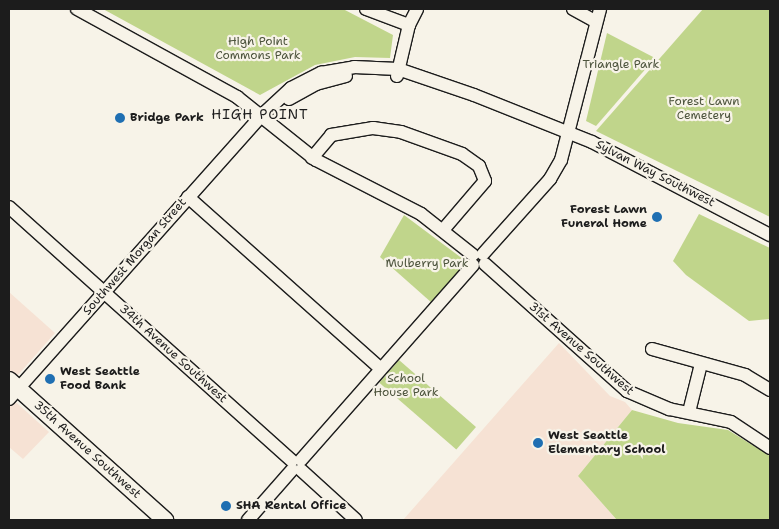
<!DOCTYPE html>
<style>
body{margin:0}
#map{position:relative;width:779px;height:529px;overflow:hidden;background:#f7f3e8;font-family:"Shantell Sans",sans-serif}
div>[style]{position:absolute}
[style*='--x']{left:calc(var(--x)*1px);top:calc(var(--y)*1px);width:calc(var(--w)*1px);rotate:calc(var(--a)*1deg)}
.built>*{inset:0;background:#f6e2d4}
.green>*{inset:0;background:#c0d58b;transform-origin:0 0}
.roads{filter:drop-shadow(1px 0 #1c1c1c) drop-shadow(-1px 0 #1c1c1c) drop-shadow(0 1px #1c1c1c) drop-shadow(0 -1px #1c1c1c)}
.minor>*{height:12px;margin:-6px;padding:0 6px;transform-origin:6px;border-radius:6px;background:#f7f3e8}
.major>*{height:16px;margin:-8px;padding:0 8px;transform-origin:8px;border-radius:8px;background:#f7f3e8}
.dots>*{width:14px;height:14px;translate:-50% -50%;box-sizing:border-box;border:2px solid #f7f3e8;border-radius:50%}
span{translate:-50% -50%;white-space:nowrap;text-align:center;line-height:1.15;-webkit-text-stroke:4.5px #f7f3e8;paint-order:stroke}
.park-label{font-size:12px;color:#4d543d}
.poi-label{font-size:12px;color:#1c1c1c;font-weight:700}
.left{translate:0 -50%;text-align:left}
.right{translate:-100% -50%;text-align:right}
.street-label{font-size:12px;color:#1c1c1c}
.neighbourhood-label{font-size:14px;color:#1c1c1c;letter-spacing:1px}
.frame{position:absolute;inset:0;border:10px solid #1c1c1c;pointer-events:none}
</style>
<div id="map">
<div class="built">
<div style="clip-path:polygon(9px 292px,55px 333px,9px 385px)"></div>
<div style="clip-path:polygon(559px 343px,610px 396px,625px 402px,632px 410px,578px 476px,617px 520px,403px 520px)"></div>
<div style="clip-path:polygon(9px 396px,49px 432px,23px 459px,9px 447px)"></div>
</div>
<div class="green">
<div style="clip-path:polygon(103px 9px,343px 9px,393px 35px,390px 58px,355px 57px,315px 65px,260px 95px)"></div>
<div style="clip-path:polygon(703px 9px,770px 9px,770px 217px,596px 131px)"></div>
<div style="clip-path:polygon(607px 33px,655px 58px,596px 126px,586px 121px)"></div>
<div style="clip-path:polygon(699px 214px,770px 248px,770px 319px,749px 321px,686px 275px,673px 261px)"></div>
<div style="clip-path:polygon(404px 215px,467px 262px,432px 303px,380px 257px)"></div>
<div style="left:399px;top:360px;width:102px;height:30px;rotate:41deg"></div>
<div style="clip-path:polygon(632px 410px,678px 423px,728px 430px,770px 456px,770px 520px,617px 520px,578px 476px)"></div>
</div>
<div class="roads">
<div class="minor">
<div style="--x:77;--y:9;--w:183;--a:28.8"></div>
<div style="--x:237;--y:97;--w:101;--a:38.6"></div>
<div style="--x:316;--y:160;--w:118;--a:27.2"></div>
<div style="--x:421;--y:214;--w:66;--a:38.3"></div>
<div style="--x:366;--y:9;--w:46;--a:20.4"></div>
<div style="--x:573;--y:9;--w:26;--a:29"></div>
<div style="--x:397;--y:76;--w:52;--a:-76.8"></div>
<div style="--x:409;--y:25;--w:18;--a:-63"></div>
<div style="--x:289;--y:99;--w:31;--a:-29"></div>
<div style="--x:316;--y:84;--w:31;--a:-15"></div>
<div style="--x:312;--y:158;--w:30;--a:-50"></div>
<div style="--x:331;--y:135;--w:43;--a:-9.5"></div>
<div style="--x:373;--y:128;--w:28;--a:8"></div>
<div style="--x:401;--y:132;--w:65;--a:19.8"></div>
<div style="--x:462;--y:154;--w:21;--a:35"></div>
<div style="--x:479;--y:166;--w:16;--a:68"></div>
<div style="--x:485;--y:181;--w:65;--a:130.6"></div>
<div style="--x:188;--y:197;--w:257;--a:41.7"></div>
<div style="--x:9;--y:207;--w:380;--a:41.9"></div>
<div style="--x:483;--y:254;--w:101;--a:-48.2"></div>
<div style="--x:550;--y:179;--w:22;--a:-60"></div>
<div style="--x:561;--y:160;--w:156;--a:-75.5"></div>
<div style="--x:485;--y:264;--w:191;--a:41.8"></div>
<div style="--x:627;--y:391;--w:46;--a:23.2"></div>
<div style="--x:669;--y:409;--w:63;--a:11.8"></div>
<div style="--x:731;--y:422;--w:47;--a:33.7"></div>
<div style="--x:652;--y:349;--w:97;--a:15.6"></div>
<div style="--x:745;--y:375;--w:29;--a:31"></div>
<div style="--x:9;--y:399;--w:379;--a:-48.3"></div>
<div style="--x:261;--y:116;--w:41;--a:-43"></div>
<div style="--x:291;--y:88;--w:34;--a:-27"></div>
<div style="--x:321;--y:73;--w:34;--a:-10"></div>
<div style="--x:354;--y:67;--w:44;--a:2.6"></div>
<div style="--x:398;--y:69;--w:80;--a:18.9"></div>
<div style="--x:474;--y:95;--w:127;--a:21.7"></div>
<div style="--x:592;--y:142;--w:201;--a:27.6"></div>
<div style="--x:689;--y:412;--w:49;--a:-76"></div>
<div style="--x:301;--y:460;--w:260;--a:-48.6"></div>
<div style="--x:301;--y:470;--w:74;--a:42.3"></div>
<div style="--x:248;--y:520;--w:67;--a:-48.7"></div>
</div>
<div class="major">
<div style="--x:9;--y:380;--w:210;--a:41.9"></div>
</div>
</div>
<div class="dots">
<div style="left:120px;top:118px;background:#1f6fb2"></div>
<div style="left:657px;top:217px;background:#1f6fb2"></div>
<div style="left:50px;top:379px;background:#1f6fb2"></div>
<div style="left:538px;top:443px;background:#1f6fb2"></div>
<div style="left:226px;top:506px;background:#1f6fb2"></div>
</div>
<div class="park-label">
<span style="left:258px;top:49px">High Point<br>Commons Park</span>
<span style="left:621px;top:65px">Triangle Park</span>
<span style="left:704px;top:109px">Forest Lawn<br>Cemetery</span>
<span style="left:427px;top:264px">Mulberry Park</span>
<span style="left:406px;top:386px">School<br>House Park</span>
</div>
<div class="poi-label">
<span class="left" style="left:130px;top:118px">Bridge Park</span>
<span class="right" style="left:647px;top:217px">Forest Lawn<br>Funeral Home</span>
<span class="left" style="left:60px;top:379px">West Seattle<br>Food Bank</span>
<span class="left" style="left:548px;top:443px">West Seattle<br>Elementary School</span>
<span class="left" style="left:236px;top:506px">SHA Rental Office</span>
</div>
<div class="street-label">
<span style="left:655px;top:174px;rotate:27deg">Sylvan Way Southwest</span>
<span style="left:135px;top:257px;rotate:-49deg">Southwest Morgan Street</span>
<span style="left:581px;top:349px;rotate:41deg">31st Avenue Southwest</span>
<span style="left:173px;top:354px;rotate:42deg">34th Avenue Southwest</span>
<span style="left:87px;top:450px;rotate:42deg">35th Avenue Southwest</span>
</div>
<div class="neighbourhood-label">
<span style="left:260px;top:114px">HIGH POINT</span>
</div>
<div class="frame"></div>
</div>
